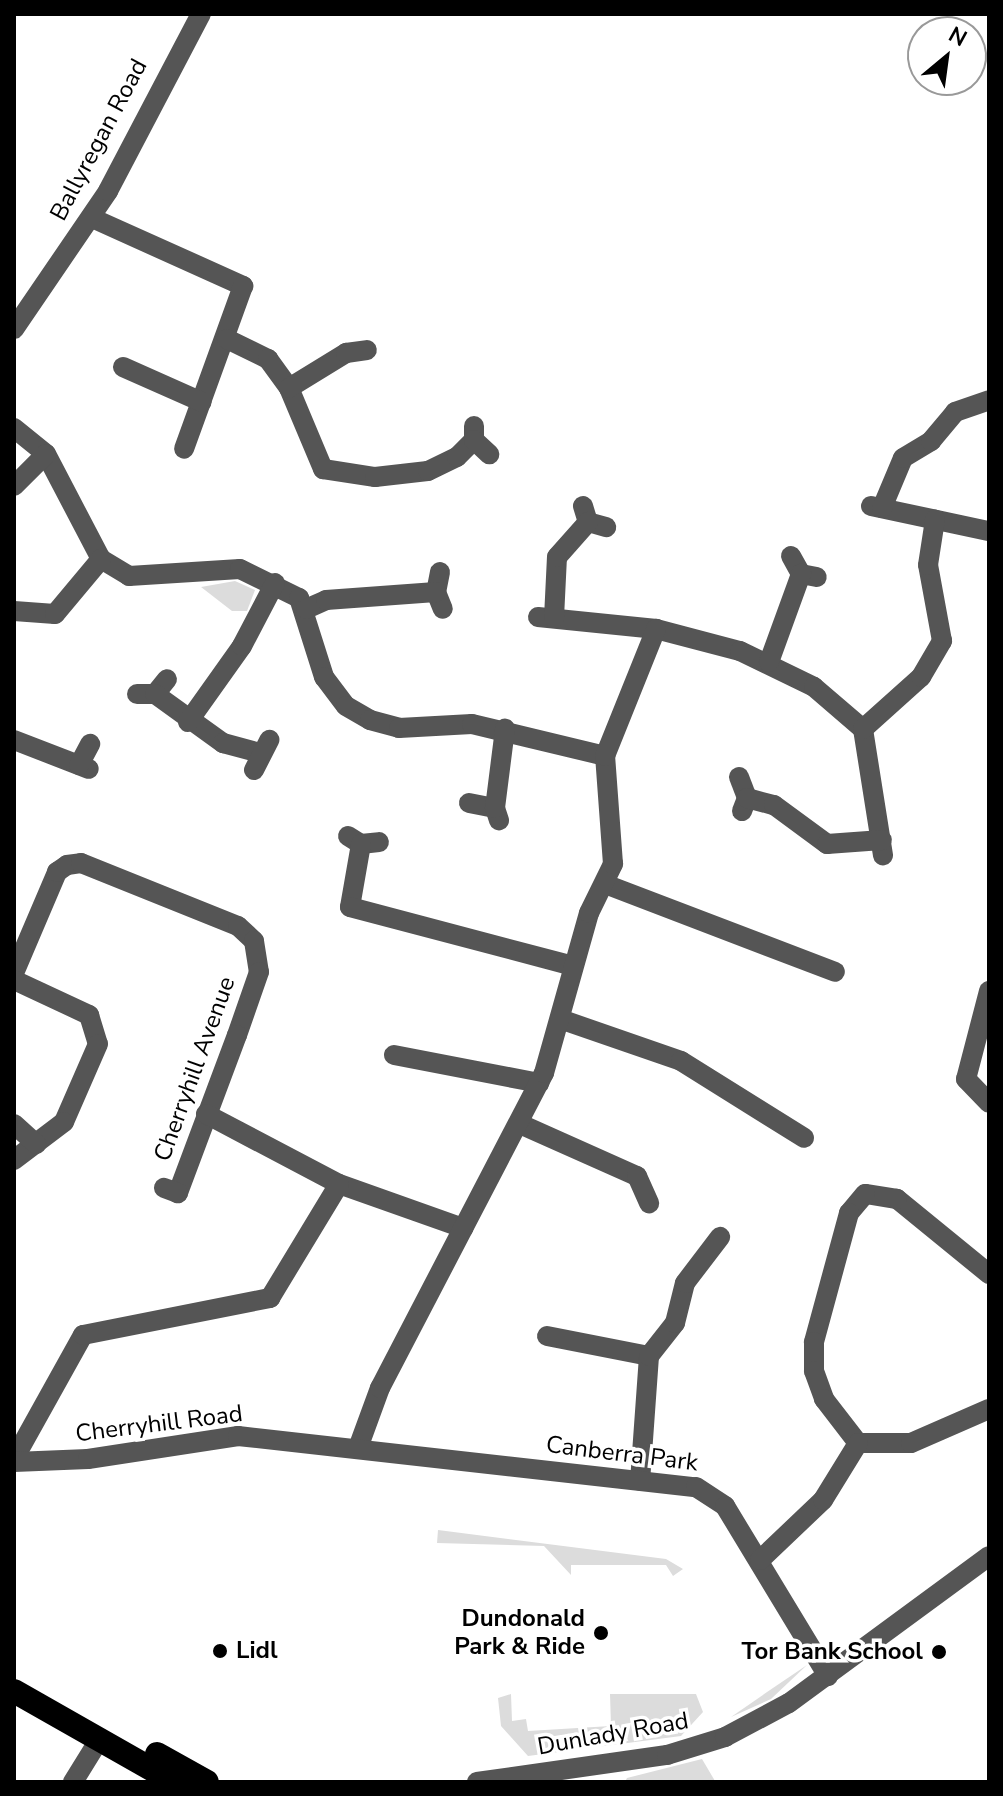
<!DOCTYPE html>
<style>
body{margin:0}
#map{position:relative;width:1003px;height:1796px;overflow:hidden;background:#fff;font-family:"Nunito Sans",sans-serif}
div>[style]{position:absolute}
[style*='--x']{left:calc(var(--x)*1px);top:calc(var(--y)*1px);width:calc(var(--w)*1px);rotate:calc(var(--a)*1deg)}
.green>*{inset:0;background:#dcdcdc}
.minor>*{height:20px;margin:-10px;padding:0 10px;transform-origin:10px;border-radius:10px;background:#555}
.highway>*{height:24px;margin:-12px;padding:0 12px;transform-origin:12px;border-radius:12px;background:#000}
.dots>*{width:22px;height:22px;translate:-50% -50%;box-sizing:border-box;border:4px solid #fff;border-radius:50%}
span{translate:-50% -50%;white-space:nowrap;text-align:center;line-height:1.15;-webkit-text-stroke:7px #fff;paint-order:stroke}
.street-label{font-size:24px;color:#000}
.poi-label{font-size:24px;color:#000;font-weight:700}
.right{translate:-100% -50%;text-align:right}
.left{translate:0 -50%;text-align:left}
.frame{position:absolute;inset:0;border:16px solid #000;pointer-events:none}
.north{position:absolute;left:907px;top:16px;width:80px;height:80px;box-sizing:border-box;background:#fff;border:2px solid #999;border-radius:50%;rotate:29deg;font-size:22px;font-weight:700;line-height:32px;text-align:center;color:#000}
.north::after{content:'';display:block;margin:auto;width:28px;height:36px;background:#000;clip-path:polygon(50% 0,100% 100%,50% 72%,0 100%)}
</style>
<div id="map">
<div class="green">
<div style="clip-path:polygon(235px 581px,255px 590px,247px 611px,232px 611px,201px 587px)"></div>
<div style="clip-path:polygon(438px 1530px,666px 1559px,683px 1569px,673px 1576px,666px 1565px,571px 1565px,571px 1575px,544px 1546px,437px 1543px)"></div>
<div style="clip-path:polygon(807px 1665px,771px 1699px,731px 1717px,770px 1690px)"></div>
<div style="clip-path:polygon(511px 1694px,512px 1721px,526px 1719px,528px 1731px,611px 1726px,610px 1694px,696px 1694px,703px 1712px,681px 1736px,528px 1756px,501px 1726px,498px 1698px)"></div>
<div style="clip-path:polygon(702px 1759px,715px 1781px,625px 1782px,627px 1778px)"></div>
</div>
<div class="minor">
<div style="--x:92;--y:218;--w:166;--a:24.2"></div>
<div style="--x:243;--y:286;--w:173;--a:109.9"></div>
<div style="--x:14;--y:329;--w:167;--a:-55.7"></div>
<div style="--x:108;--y:191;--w:200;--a:-62.3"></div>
<div style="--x:227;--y:339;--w:46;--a:26"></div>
<div style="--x:268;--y:359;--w:36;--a:54"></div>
<div style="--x:289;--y:388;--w:88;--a:67.2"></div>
<div style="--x:323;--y:469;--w:53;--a:8.7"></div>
<div style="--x:375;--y:477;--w:53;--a:-6.5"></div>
<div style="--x:428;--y:471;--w:32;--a:-26"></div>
<div style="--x:457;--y:457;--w:24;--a:-45"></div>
<div style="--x:474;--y:440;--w:14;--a:-90"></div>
<div style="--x:123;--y:367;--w:86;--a:23.9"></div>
<div style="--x:289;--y:388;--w:67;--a:-31.6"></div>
<div style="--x:346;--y:353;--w:21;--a:-8"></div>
<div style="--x:14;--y:428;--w:41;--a:39.1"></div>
<div style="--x:46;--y:454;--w:119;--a:62.4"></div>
<div style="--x:101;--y:559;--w:33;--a:31"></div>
<div style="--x:129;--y:576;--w:111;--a:-3.6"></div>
<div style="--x:240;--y:569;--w:66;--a:26.2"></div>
<div style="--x:299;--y:598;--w:83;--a:72.4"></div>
<div style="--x:324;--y:677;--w:36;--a:53"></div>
<div style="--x:346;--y:706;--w:28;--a:30"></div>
<div style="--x:370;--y:720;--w:30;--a:15"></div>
<div style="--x:399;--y:728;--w:73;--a:-3.1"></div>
<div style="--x:472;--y:724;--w:137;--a:13.5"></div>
<div style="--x:474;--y:440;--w:21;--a:43"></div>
<div style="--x:14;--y:486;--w:45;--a:-45"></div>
<div style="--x:583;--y:506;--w:17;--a:73"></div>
<div style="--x:588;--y:522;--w:19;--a:16"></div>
<div style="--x:871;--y:506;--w:121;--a:12"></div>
<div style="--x:882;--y:508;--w:54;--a:-67.2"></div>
<div style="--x:903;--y:458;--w:33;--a:-31"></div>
<div style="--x:931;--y:441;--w:38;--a:-50"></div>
<div style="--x:955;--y:412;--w:36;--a:-19"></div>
<div style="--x:791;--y:556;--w:21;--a:61"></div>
<div style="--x:801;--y:574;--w:16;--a:11"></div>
<div style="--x:440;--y:572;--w:20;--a:101"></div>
<div style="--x:436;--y:592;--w:18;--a:68"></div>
<div style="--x:306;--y:609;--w:22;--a:-24"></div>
<div style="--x:326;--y:600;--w:110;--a:-4.2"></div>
<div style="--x:14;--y:611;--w:41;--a:4.2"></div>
<div style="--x:55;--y:614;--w:72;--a:-50.1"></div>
<div style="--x:538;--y:617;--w:119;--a:5.8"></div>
<div style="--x:656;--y:629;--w:87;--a:14.7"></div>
<div style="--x:740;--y:651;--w:82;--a:25.9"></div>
<div style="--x:814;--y:687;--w:65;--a:40.6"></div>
<div style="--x:863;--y:729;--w:128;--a:81"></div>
<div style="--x:554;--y:618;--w:61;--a:-87.2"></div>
<div style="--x:557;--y:557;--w:47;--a:-48.5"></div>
<div style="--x:769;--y:662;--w:94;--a:-70"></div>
<div style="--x:137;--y:694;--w:18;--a:0"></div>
<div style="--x:155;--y:694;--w:19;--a:-51"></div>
<div style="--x:155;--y:694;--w:84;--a:35.8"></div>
<div style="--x:223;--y:743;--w:35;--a:15"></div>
<div style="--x:188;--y:722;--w:93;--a:-54.6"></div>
<div style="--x:242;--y:646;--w:71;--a:-62.4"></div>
<div style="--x:863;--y:729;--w:78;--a:-41.9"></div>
<div style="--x:921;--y:677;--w:42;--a:-59.7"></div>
<div style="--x:942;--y:641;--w:77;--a:-100.4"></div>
<div style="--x:928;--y:565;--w:46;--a:-81.2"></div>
<div style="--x:14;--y:740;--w:80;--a:21.1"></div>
<div style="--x:79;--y:765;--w:24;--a:-62"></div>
<div style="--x:254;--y:770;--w:34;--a:-63"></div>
<div style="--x:739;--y:777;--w:22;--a:69"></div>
<div style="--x:747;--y:798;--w:14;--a:111"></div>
<div style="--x:747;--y:798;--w:28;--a:15"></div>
<div style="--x:774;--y:805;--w:66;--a:36.3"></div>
<div style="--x:827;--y:844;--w:55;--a:-4.2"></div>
<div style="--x:469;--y:803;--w:26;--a:11"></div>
<div style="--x:495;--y:808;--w:13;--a:72"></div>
<div style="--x:495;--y:808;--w:80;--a:-82.8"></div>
<div style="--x:348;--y:836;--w:15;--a:32"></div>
<div style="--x:361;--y:844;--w:18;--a:-6"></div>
<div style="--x:361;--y:844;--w:64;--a:99.9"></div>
<div style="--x:350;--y:907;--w:231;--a:14.8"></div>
<div style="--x:605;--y:884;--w:246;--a:20.9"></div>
<div style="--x:14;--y:973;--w:110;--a:-66.9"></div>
<div style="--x:57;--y:872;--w:12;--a:-35"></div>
<div style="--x:67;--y:865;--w:14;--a:-8"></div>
<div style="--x:81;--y:863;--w:169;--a:21.9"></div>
<div style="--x:238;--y:926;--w:22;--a:43"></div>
<div style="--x:254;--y:941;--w:31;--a:81"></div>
<div style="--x:259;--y:972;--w:67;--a:109.2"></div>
<div style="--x:237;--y:1035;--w:169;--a:110.5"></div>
<div style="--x:178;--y:1193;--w:15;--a:-160"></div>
<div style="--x:14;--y:980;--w:83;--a:25"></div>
<div style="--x:89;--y:1015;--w:30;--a:73"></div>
<div style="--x:98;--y:1044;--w:85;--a:113.6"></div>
<div style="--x:64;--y:1122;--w:63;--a:142.8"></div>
<div style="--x:989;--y:991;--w:91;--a:104.6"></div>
<div style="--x:966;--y:1079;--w:33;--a:46"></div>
<div style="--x:560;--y:1019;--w:128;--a:19.1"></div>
<div style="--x:681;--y:1061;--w:145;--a:32"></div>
<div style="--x:394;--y:1055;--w:148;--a:10.9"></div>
<div style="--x:206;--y:1114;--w:150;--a:27.8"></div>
<div style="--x:339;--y:1184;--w:132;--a:19.5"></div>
<div style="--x:14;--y:1124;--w:30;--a:42"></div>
<div style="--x:520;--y:1124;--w:128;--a:24"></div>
<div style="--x:637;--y:1176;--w:30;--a:66"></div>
<div style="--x:989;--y:1274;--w:119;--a:-140.8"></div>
<div style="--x:897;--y:1199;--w:32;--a:-171"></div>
<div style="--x:865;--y:1194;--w:25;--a:130"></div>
<div style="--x:849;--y:1213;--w:134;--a:105.2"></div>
<div style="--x:814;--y:1342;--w:29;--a:90"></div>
<div style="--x:814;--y:1371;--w:30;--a:70"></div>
<div style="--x:824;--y:1399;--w:56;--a:52.3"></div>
<div style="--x:858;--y:1443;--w:53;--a:0"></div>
<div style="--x:911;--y:1443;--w:85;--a:-23.6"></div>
<div style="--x:547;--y:1336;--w:104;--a:11.1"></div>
<div style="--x:649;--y:1356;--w:125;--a:94.1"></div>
<div style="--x:649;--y:1356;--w:42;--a:-51.8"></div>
<div style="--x:675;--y:1323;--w:41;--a:-76"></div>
<div style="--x:685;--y:1283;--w:58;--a:-52.7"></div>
<div style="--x:358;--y:1448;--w:64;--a:-69.9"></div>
<div style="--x:380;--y:1388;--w:355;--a:-62.5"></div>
<div style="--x:544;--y:1073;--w:166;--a:-74.3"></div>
<div style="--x:589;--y:913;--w:55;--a:-63.9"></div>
<div style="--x:613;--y:864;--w:108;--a:-94.2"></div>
<div style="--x:605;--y:756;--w:137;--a:-68.1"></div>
<div style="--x:14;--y:1459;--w:142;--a:-60.9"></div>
<div style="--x:83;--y:1335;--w:191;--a:-11.2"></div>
<div style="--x:270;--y:1298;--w:133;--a:-58.8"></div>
<div style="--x:14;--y:1462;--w:74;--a:-2.3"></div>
<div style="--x:88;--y:1459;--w:152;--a:-8.7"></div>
<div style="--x:238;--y:1436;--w:461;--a:6.4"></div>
<div style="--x:696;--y:1487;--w:35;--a:33"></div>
<div style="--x:725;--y:1506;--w:199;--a:58.8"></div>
<div style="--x:760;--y:1560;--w:87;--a:-43.6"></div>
<div style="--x:823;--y:1500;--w:67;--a:-58.4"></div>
<div style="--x:73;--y:1782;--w:49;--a:-58.2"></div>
<div style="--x:477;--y:1782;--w:192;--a:-8.1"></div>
<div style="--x:667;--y:1755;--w:61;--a:-17.2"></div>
<div style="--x:725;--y:1737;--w:72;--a:-28"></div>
<div style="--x:789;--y:1703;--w:248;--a:-36.3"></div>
</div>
<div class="highway">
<div style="--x:14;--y:1691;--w:184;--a:29.6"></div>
<div style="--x:157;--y:1754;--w:57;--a:29.2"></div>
</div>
<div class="dots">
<div style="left:601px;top:1633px;background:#000"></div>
<div style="left:220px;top:1651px;background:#000"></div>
<div style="left:939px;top:1652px;background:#000"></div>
</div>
<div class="street-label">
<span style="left:99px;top:140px;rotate:-62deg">Ballyregan Road</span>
<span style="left:195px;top:1069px;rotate:-70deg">Cherryhill Avenue</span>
<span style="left:159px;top:1424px;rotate:-7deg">Cherryhill Road</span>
<span style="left:622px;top:1454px;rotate:7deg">Canberra Park</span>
<span style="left:613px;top:1734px;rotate:-10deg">Dunlady Road</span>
</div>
<div class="poi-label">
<span class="right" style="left:585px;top:1633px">Dundonald<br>Park &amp; Ride</span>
<span class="left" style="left:236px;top:1651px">Lidl</span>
<span class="right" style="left:923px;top:1652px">Tor Bank School</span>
</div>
<div class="frame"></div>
<div class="north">N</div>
</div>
